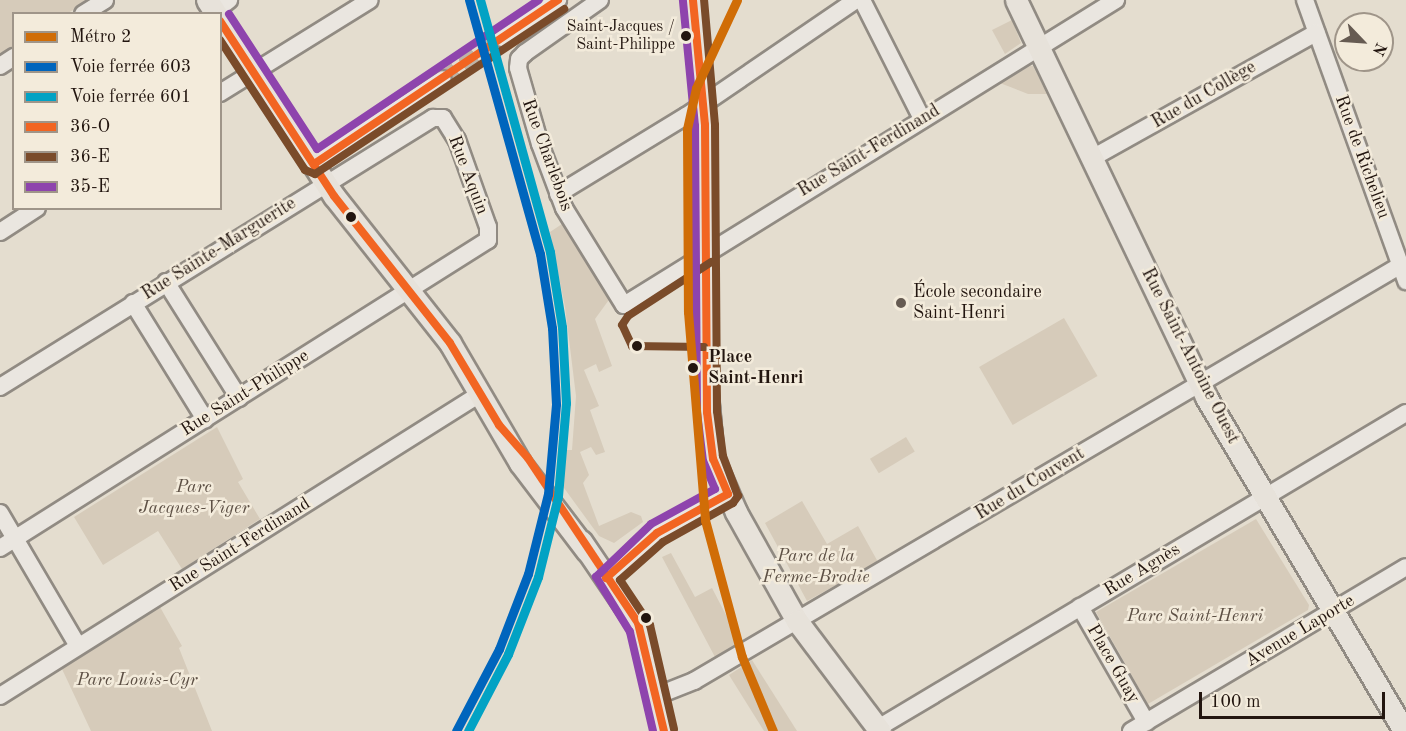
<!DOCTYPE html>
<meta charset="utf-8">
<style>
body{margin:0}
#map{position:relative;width:1406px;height:731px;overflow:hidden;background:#e4ddcf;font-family:"Old Standard TT",serif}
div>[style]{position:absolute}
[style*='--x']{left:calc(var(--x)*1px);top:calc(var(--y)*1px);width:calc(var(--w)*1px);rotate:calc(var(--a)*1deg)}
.green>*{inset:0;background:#d6cbba;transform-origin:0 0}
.minor-tunnel>*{height:16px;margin-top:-8px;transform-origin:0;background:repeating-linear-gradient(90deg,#bdb5a9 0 16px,transparent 0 24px)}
.roads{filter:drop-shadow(2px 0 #918b83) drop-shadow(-2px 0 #918b83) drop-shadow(0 2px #918b83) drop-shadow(0 -2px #918b83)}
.minor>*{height:16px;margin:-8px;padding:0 8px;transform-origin:8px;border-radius:8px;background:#eae6e0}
.major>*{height:21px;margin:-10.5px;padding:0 10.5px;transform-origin:10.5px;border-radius:10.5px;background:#e7e2da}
.bus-1>*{height:8px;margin:-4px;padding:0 4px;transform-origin:4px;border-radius:4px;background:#f26522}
.bus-2>*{height:8px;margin:-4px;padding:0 4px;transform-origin:4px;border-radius:4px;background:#7a4b2a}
.bus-3>*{height:8px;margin:-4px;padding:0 4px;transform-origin:4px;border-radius:4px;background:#8e44ad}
.rail-1>*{height:9px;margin:-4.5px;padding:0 4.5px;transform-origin:4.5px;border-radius:4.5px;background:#0065bd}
.rail-2>*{height:9px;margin:-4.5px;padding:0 4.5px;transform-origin:4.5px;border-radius:4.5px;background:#02a2c4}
.metro-1>*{height:9px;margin:-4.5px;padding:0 4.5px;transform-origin:4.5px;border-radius:4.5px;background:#d06d07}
.dots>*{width:16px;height:16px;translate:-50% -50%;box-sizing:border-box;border:3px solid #f3ebdb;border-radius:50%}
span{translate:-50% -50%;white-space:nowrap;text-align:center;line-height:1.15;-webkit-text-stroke:5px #f3ebdb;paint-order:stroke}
.bus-label{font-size:16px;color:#22150f}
.right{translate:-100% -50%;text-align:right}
.street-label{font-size:18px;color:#22150f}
.poi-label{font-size:18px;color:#22150f}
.left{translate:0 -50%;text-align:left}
.stop-label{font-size:18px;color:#22150f;font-weight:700}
.park-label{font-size:18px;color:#5d5045;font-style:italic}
.legend{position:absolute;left:12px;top:12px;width:210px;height:198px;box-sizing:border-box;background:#f3ebdb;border:2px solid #9f9589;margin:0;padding:8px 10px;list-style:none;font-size:18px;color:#22150f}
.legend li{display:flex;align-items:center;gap:12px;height:30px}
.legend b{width:30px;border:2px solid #9f9589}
.north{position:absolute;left:1334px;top:12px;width:60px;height:60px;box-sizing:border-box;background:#f3ebdb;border:2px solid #9f9589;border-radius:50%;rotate:115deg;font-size:16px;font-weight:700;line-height:24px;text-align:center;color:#22150f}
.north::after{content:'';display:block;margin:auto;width:21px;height:27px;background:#665b52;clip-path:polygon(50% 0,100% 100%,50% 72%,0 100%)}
.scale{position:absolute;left:1199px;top:692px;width:186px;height:27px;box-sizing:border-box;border:3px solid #22150f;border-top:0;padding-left:8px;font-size:18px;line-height:21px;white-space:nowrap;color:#22150f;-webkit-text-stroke:4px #f3ebdb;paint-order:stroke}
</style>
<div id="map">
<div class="green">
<div style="clip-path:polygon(0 0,90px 0,68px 13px,14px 14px,13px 48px,0 56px)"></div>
<div style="clip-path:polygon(1012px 20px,1021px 43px,1005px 54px,992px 30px)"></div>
<div style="clip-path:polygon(1030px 66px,1033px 66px,1047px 94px,1028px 94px,1000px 83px)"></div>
<div style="clip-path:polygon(565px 222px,611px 297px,595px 319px,612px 366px,599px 372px,596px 364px,584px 370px,599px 406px,590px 410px,605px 452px,596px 455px,591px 447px,580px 452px,589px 475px,583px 483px,599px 526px,631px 512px,641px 516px,643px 522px,614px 543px,599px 536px,556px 477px,561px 450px,572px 450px,576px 396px,565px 307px,550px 232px)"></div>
<div style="left:1064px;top:318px;width:67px;height:98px;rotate:60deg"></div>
<div style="clip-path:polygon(217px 427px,243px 479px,238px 482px,260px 519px,182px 569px,158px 531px,103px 565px,74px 517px)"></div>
<div style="left:906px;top:437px;width:17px;height:42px;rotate:59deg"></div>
<div style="clip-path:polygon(802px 501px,827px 544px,858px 526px,878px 562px,807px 601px,765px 523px)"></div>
<div style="clip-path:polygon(1256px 519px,1309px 605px,1308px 610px,1148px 704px,1096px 612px)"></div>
<div style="clip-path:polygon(671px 553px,695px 597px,712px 588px,740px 642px,715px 657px,662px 557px)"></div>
<div style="clip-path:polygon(160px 607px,182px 646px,179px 648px,212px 731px,91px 731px,62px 669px)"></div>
<div style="clip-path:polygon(752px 660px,797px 731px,764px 731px,729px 675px)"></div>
</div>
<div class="minor-tunnel">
<div style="--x:443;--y:79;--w:72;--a:-34.8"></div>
</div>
<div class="roads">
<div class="minor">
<div style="--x:600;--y:0;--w:92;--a:144.8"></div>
<div style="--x:525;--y:53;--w:8;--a:135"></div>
<div style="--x:519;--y:59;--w:9;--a:96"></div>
<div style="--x:518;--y:68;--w:79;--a:73.9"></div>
<div style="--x:540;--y:144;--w:68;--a:69.4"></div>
<div style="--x:564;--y:208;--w:114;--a:58.3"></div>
<div style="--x:624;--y:305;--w:579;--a:-31.8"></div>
<div style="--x:862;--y:0;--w:133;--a:63.2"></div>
<div style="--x:1305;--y:0;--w:299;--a:70.2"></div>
<div style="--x:215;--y:11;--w:18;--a:-38"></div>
<div style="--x:83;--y:14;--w:26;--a:-32"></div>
<div style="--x:502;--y:38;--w:68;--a:-34.2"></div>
<div style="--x:0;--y:66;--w:17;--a:-33"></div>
<div style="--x:220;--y:93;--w:176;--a:-31.8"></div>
<div style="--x:1092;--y:158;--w:257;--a:-29.2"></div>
<div style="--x:314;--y:164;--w:154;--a:-33.4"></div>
<div style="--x:558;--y:194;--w:150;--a:-31.4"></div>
<div style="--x:686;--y:116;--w:206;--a:-34.3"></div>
<div style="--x:0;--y:232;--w:44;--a:-33"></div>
<div style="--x:166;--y:282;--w:137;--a:57.8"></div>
<div style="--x:133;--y:303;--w:137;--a:58.2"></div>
<div style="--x:0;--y:387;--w:510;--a:-31.85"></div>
<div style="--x:433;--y:118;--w:10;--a:0"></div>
<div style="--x:443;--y:118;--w:26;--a:58"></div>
<div style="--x:457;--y:140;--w:92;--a:70.4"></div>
<div style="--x:488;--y:227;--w:13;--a:90"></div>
<div style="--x:488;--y:240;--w:577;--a:147.74"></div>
<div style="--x:0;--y:513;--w:154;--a:59.6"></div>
<div style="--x:606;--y:578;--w:68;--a:-41.4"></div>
<div style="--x:657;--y:533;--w:81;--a:-28.8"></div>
<div style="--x:1080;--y:607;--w:133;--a:60.1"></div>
<div style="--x:0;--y:696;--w:567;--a:-32.18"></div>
<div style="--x:656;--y:696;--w:41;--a:-21.5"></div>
<div style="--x:694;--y:681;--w:820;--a:-30.47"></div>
<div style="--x:878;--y:728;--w:615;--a:-30.82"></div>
<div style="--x:1131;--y:731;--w:320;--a:-30.8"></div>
</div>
<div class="major">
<div style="--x:207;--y:0;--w:17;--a:57"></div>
<div style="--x:693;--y:0;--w:126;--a:84.5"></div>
<div style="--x:705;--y:125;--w:222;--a:90.5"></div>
<div style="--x:703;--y:347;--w:112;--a:84.9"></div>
<div style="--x:713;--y:459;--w:58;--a:66.5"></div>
<div style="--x:736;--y:512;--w:125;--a:60.8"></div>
<div style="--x:797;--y:621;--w:138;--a:53"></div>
<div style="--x:1016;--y:0;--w:440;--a:64.4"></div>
<div style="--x:1206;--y:397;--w:388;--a:59.3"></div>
<div style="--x:220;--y:20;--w:210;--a:57.1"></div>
<div style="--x:334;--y:196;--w:187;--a:51.7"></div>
<div style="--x:450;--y:343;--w:139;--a:59.7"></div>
<div style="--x:520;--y:463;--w:111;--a:52.7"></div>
<div style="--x:581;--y:541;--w:105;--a:55.9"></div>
<div style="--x:640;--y:628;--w:106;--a:76.9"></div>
</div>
</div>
<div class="bus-1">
<div style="--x:220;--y:21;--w:209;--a:56.9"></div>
<div style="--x:334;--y:196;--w:187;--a:51.7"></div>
<div style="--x:450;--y:343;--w:96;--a:59.1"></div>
<div style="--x:499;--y:425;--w:44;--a:48.7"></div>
<div style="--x:528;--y:458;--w:198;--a:56.3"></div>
<div style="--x:638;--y:623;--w:111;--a:76.5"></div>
<div style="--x:314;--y:164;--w:294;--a:-33.9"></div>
<div style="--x:606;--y:578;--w:68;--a:-41.4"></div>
<div style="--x:657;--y:533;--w:81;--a:-28.8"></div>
<div style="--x:728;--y:494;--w:38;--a:-113"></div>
<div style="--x:713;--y:459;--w:47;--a:-97.3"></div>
<div style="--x:707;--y:412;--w:287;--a:-90.4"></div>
<div style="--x:705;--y:125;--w:126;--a:-95.5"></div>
</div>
<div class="bus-2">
<div style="--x:220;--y:40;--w:155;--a:56.8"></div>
<div style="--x:305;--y:170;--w:11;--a:22"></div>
<div style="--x:315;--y:174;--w:299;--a:-33.5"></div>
<div style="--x:704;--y:347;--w:72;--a:-179.2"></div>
<div style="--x:632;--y:346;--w:23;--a:-115"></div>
<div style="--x:622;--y:325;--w:11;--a:-56"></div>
<div style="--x:628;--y:316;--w:99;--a:-33"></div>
<div style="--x:674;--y:729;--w:107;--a:-103"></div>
<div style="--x:650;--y:625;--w:54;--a:-123.7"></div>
<div style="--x:620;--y:580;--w:57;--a:-41.5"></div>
<div style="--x:663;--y:542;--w:80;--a:-29.1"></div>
<div style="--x:733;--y:503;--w:9;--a:-54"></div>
<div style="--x:738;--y:496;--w:43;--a:-110.6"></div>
<div style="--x:723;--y:456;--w:45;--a:-97.6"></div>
<div style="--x:717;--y:411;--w:286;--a:-90.4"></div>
<div style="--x:715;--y:125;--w:125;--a:-95"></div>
</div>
<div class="bus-3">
<div style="--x:229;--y:14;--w:161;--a:56.9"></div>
<div style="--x:317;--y:149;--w:267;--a:-33.9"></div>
<div style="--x:653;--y:731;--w:102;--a:-103.1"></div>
<div style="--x:630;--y:632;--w:65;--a:-121.7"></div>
<div style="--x:596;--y:577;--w:76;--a:-43.9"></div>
<div style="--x:651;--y:524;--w:73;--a:-28.7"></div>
<div style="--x:715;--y:489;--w:30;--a:-113"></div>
<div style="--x:703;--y:461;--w:49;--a:-97"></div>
<div style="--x:697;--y:412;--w:286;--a:-90.4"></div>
<div style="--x:695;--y:126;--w:126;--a:-95.5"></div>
</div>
<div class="rail-1">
<div style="--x:456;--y:731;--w:93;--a:-62.3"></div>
<div style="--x:499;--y:649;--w:80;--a:-68.9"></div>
<div style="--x:528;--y:574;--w:82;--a:-76"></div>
<div style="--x:548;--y:494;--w:90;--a:-84.9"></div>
<div style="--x:556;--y:404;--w:76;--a:-93"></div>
<div style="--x:552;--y:328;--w:75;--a:-99.2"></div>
<div style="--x:540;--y:254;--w:264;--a:-105.6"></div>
</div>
<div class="rail-2">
<div style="--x:468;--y:731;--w:87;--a:-62.5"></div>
<div style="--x:508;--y:654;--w:83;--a:-68.7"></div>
<div style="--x:538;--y:577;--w:83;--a:-76.1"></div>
<div style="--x:558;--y:496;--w:93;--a:-85.1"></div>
<div style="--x:566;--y:403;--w:76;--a:-93"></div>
<div style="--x:562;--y:327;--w:76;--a:-99.1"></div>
<div style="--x:550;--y:252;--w:262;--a:-105.5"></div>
</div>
<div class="metro-1">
<div style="--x:737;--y:0;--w:97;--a:115"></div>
<div style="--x:696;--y:88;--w:42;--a:102.4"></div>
<div style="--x:687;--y:129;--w:183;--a:89.7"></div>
<div style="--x:688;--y:312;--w:209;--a:85.3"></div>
<div style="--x:705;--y:520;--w:142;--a:74.9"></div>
<div style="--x:742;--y:657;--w:80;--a:67.3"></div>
</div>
<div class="dots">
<div style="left:686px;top:36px;background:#22150f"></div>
<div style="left:351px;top:217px;background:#22150f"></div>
<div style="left:901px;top:303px;background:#665b52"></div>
<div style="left:637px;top:346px;background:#22150f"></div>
<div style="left:693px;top:368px;background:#22150f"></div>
<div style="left:646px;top:618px;background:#22150f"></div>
</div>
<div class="bus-label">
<span class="right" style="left:675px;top:36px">Saint-Jacques /<br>Saint-Philippe</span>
</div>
<div class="street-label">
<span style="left:1204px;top:95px;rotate:-30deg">Rue du Collège</span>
<span style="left:869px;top:151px;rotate:-31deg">Rue Saint-Ferdinand</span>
<span style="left:547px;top:155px;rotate:70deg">Rue Charlebois</span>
<span style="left:1362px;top:157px;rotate:70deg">Rue de Richelieu</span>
<span style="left:468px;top:175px;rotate:69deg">Rue Aquin</span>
<span style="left:219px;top:249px;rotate:-32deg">Rue Sainte-Marguerite</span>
<span style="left:1190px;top:356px;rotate:63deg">Rue Saint-Antoine Ouest</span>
<span style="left:245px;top:393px;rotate:-32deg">Rue Saint-Philippe</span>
<span style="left:1030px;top:484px;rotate:-31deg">Rue du Couvent</span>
<span style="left:240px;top:545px;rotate:-32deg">Rue Saint-Ferdinand</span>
<span style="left:1142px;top:570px;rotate:-31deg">Rue Agnès</span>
<span style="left:1300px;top:631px;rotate:-31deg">Avenue Laporte</span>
<span style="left:1113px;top:664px;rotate:60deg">Place Guay</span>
</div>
<div class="poi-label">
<span class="left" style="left:913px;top:303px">École secondaire<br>Saint-Henri</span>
</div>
<div class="stop-label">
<span class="left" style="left:708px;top:368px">Place<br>Saint-Henri</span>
</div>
<div class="park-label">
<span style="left:194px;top:498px">Parc<br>Jacques-Viger</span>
<span style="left:816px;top:567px">Parc de la<br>Ferme-Brodie</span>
<span style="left:1195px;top:616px">Parc Saint-Henri</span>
<span style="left:137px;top:680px">Parc Louis-Cyr</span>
</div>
<ul class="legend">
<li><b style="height:8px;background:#d06d07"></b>Métro 2</li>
<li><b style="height:8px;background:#0065bd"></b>Voie ferrée 603</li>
<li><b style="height:8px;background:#02a2c4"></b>Voie ferrée 601</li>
<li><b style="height:8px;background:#f26522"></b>36-O</li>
<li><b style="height:8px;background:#7a4b2a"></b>36-E</li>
<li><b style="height:8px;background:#8e44ad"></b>35-E</li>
</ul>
<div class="north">N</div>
<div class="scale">100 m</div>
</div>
